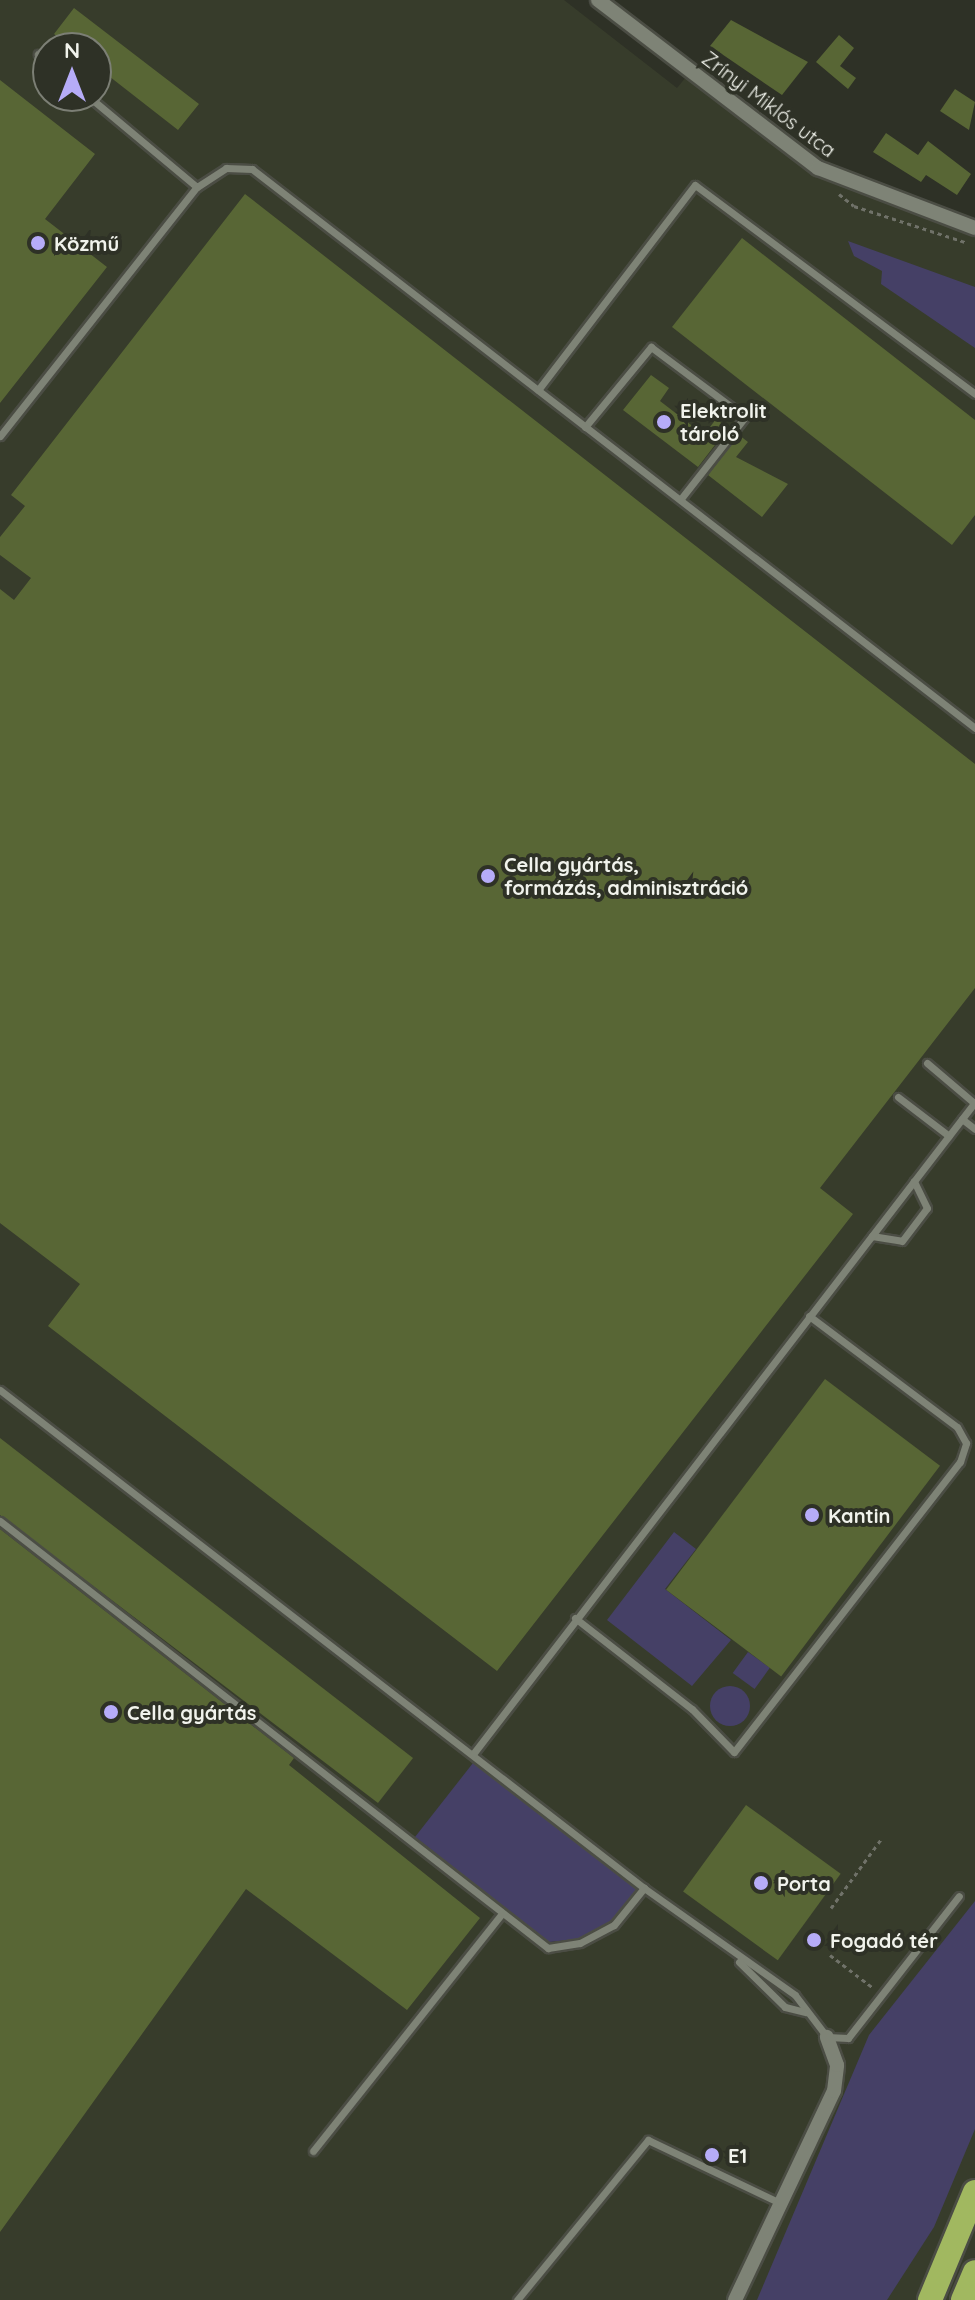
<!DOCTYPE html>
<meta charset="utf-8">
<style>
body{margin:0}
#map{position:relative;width:975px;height:2300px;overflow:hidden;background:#2e3126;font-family:Quicksand,sans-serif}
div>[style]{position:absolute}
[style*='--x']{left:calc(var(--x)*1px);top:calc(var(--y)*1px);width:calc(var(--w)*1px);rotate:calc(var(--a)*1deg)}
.built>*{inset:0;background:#373c2b}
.green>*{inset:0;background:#454066;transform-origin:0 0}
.round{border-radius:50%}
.building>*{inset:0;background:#586635;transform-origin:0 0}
.path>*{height:3px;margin-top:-1.5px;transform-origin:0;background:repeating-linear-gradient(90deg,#707269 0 4px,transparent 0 8px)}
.roads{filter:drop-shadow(2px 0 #4b4d44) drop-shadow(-2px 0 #4b4d44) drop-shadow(0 2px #4b4d44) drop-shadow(0 -2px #4b4d44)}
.lane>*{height:7px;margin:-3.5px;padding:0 3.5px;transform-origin:3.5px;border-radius:3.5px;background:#7e8376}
.street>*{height:14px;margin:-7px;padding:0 7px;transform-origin:7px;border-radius:7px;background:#7e8376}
.highway>*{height:24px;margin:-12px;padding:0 12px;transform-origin:12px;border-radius:12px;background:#a1b860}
.dots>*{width:22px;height:22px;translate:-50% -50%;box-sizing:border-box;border:4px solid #2e3126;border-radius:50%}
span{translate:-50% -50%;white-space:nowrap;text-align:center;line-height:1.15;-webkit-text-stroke:8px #2e3126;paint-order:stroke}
.street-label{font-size:20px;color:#f1f3ec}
.poi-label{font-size:20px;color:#f1f3ec;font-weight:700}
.left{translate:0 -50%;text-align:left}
.north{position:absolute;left:32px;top:32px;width:80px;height:80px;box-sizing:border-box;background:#2e3126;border:2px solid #7c7f75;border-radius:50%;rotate:0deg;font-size:22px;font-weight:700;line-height:32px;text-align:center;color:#f1f3ec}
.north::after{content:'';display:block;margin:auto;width:28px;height:36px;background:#b6acf8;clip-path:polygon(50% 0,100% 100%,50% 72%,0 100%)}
</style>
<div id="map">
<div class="built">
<div style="clip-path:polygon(evenodd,0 0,564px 0,677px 88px,695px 66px,848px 177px,975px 219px,975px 2300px,0 2300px,0 0,48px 48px,96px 48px,96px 96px,48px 96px,48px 48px)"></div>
</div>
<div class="green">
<div style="clip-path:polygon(848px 241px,975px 287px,975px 348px,881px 284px,882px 271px,854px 256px)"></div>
<div style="clip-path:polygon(674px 1532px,696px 1549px,665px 1589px,731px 1640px,692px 1686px,607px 1620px)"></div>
<div style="left:748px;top:1652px;width:27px;height:26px;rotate:36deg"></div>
<div class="round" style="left:710px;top:1686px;width:40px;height:40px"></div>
<div style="clip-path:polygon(473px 1763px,637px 1889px,611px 1922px,578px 1939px,549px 1942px,415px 1837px)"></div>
<div style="clip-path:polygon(975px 1901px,975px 2129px,934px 2227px,887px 2300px,757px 2300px,869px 2035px)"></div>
</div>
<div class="building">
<div style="clip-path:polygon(74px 8px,199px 104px,178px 130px,96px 66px,96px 48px,72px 48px,54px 34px)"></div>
<div style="clip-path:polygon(731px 20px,808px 62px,782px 95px,710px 46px)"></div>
<div style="clip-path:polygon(839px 35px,854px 48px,840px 66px,856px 78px,848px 89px,816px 62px)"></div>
<div style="clip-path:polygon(0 80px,95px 154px,45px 219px,107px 267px,0 403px)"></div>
<div style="clip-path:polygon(955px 89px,975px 102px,969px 130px,940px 111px)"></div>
<div style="clip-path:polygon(886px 133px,918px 155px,928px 141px,971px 174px,957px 195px,926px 175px,921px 182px,873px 152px)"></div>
<div style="clip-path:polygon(245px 194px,975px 764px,975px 988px,820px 1188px,853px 1214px,497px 1671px,48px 1326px,80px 1284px,0 1223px,0 589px,14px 600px,31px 578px,0 555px,0 537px,25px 506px,11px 495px)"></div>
<div style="clip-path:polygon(742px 238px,975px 420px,975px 515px,952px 545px,672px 327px)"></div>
<div style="clip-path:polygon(651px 375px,669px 388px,660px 401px,704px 435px,716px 419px,728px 428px,698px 467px,623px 410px)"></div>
<div style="clip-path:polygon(739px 435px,748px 442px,736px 457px,788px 484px,762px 517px,708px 475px)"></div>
<div style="left:825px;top:1379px;width:144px;height:264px;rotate:37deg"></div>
<div style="clip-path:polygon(0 1438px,413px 1758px,378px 1803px,0 1515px)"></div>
<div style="clip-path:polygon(0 1529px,294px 1758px,289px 1765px,480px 1918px,407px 2010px,246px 1889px,0 2232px)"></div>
<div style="left:746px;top:1805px;width:117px;height:107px;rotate:36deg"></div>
</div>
<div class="path">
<div style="--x:839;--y:194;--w:19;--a:39"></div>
<div style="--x:854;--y:206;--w:117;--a:18"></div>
<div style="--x:831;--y:1908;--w:87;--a:-53.9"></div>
<div style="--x:830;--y:1955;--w:53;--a:37.3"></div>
</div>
<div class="roads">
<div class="lane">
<div style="--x:38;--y:54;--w:13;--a:39"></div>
<div style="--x:88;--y:96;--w:142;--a:39.9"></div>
<div style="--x:538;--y:390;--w:258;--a:-52.6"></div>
<div style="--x:695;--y:185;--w:349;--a:36.7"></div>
<div style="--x:585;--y:427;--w:104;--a:-50.5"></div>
<div style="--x:651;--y:347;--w:117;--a:36.7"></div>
<div style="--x:745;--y:417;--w:105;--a:128.1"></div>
<div style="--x:0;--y:436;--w:318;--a:-51.7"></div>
<div style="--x:197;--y:187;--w:35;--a:-33"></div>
<div style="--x:226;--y:168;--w:26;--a:2"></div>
<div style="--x:252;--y:169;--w:914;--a:37.71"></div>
<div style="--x:927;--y:1063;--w:62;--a:40.4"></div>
<div style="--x:898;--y:1097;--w:64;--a:37.4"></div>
<div style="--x:962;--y:1119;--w:16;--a:38"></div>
<div style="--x:872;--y:1236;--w:30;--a:9"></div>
<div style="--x:902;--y:1241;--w:41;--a:-52.9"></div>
<div style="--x:927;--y:1208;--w:30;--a:-116"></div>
<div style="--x:0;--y:1390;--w:814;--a:37.71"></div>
<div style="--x:644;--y:1888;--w:185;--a:35.3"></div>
<div style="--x:795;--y:1995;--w:53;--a:52.7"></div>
<div style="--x:827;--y:2037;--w:21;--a:3"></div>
<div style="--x:848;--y:2038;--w:180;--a:-52"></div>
<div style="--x:0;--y:1521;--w:695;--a:37.93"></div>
<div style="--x:548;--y:1948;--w:32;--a:-9"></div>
<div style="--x:580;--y:1943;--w:38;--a:-28"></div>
<div style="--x:614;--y:1925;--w:48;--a:-51"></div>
<div style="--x:575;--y:1618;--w:148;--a:37.9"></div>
<div style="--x:692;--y:1709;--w:60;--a:45.7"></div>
<div style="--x:734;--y:1752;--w:368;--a:-52.1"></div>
<div style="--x:960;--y:1462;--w:20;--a:-72"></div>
<div style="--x:966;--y:1443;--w:18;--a:-119"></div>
<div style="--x:957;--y:1427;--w:185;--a:-143.1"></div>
<div style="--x:473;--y:1754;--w:823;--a:-52.41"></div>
<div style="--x:739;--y:1962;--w:64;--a:44.4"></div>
<div style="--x:785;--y:2007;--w:21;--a:14"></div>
<div style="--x:313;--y:2151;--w:304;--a:-51.5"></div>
<div style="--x:517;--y:2300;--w:207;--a:-50.7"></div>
<div style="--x:648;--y:2140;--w:142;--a:25.5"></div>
</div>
<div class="street">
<div style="--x:598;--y:0;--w:277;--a:37.4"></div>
<div style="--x:818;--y:168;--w:168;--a:20.9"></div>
<div style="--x:735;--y:2300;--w:231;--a:-64.7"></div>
<div style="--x:834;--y:2091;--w:26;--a:-83"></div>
<div style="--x:837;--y:2065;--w:30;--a:-110"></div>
</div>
<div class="highway">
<div style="--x:930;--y:2300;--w:117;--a:-67.4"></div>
<div style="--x:963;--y:2300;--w:30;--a:-67"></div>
</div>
</div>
<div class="dots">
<div style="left:38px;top:243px;background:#b6acf8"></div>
<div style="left:664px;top:422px;background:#b6acf8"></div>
<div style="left:488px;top:876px;background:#b6acf8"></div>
<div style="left:812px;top:1515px;background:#b6acf8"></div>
<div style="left:111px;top:1712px;background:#b6acf8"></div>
<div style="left:761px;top:1883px;background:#b6acf8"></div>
<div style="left:814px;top:1940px;background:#b6acf8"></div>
<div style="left:712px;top:2155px;background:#b6acf8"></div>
</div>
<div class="street-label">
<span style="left:769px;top:104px;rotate:37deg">Zrínyi Miklós utca</span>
</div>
<div class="poi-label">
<span class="left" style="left:54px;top:243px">Közmű</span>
<span class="left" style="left:680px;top:422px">Elektrolit<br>tároló</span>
<span class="left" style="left:504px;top:876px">Cella gyártás,<br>formázás, adminisztráció</span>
<span class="left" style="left:828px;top:1515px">Kantin</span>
<span class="left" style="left:127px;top:1712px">Cella gyártás</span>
<span class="left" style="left:777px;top:1883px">Porta</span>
<span class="left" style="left:830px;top:1940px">Fogadó tér</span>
<span class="left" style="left:728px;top:2155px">E1</span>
</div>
<div class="north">N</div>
</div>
